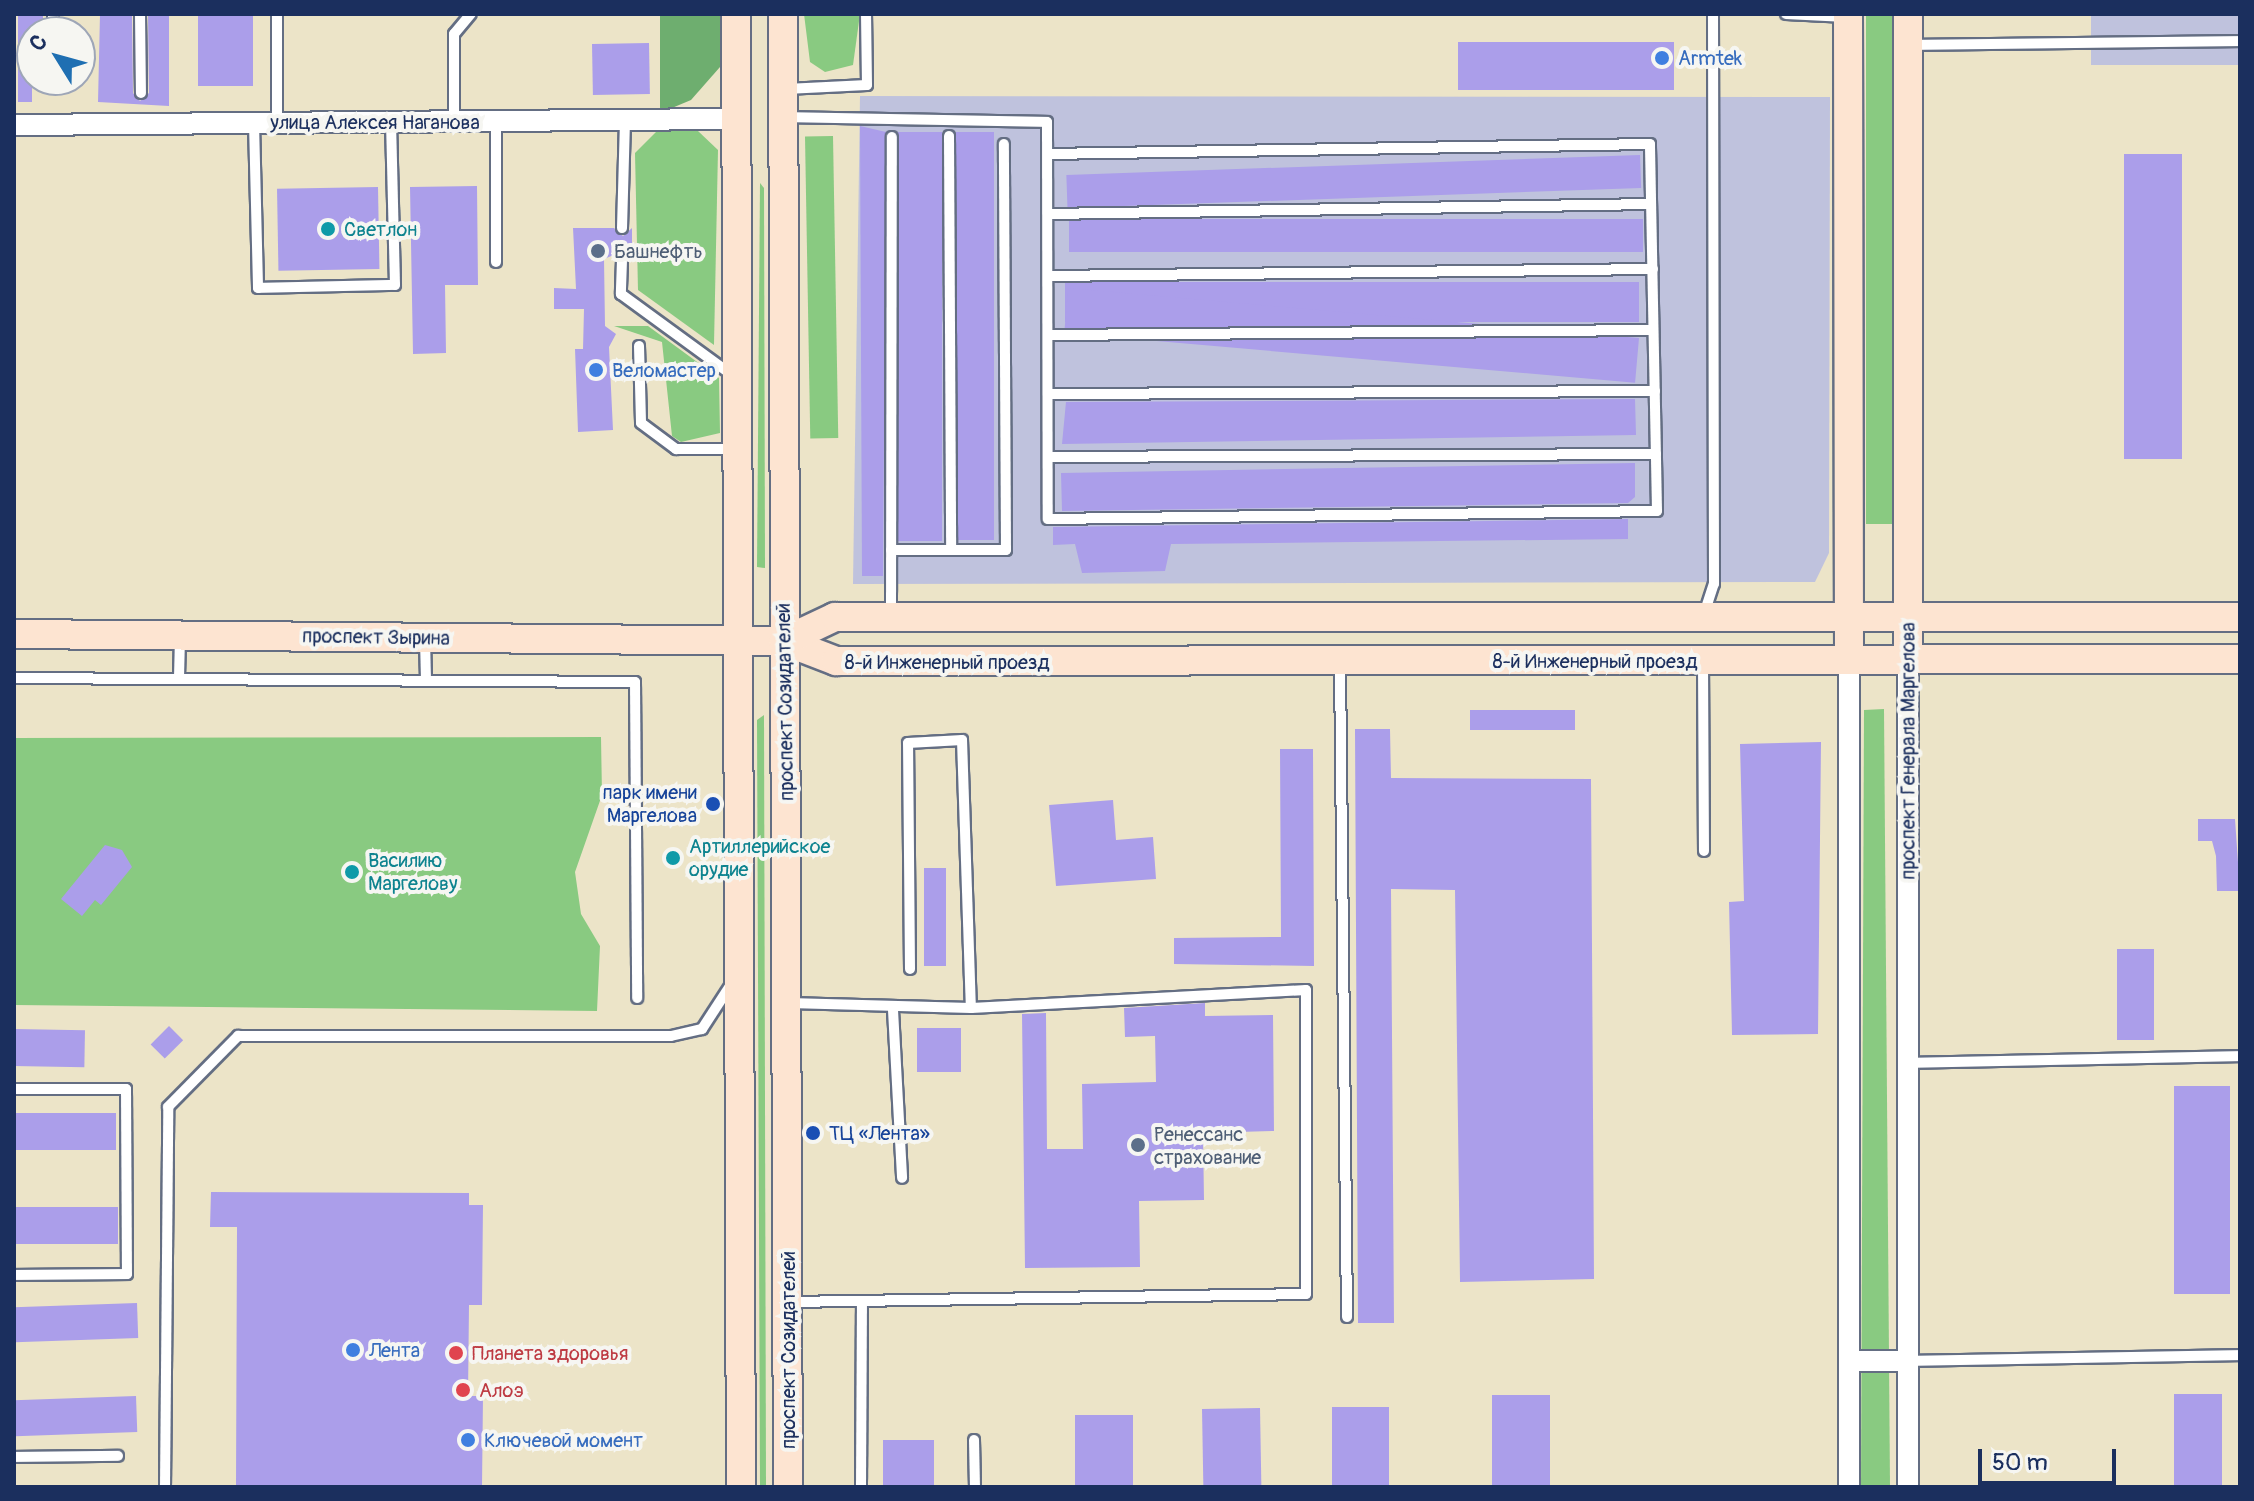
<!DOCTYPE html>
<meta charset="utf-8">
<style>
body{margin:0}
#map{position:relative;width:2254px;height:1501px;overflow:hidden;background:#ece4c8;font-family:Pangolin,sans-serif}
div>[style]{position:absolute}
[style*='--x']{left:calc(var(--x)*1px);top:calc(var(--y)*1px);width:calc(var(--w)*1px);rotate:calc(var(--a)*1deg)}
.industrial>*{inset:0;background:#bfc2dd;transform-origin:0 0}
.green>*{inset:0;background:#89ca81;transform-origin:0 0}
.forest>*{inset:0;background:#6eae6f}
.building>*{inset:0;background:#ab9eea;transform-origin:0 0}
.roads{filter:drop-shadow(2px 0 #646e83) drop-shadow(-2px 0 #646e83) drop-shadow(0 2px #646e83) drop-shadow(0 -2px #646e83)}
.lane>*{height:10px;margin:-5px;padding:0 5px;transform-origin:5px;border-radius:5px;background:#fff}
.street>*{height:20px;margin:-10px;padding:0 10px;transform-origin:10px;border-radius:10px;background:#fff}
.secondary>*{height:28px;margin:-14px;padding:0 14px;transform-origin:14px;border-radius:14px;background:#fde4d1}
.dots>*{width:22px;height:22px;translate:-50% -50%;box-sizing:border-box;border:4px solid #f6f6f2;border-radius:50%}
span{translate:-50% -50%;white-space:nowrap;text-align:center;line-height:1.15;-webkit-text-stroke:8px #f6f6f2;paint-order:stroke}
.shop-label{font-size:20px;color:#366cbe}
.left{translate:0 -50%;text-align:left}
.street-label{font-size:20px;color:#1b2f5e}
.culture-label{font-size:20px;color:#0d838f}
.service-label{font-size:20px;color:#4e5e75}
.transit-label{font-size:20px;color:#164399}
.right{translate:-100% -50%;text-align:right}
.health-label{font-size:20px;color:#be3a42}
.frame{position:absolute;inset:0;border:16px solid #1b2f5e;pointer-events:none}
.north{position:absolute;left:16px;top:16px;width:80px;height:80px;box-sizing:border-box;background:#f6f6f2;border:2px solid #9ea6b7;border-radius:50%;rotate:307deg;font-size:22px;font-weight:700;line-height:32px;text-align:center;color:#1b2f5e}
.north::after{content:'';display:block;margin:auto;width:28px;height:36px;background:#1f6fb2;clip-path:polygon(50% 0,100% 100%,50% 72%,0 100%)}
.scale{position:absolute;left:1978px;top:1449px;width:138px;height:36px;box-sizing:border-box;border:4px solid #1b2f5e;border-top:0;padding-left:10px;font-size:24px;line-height:28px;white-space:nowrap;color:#1b2f5e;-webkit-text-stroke:6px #f6f6f2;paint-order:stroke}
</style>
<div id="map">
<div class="industrial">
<div style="left:2091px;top:14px;width:149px;height:51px"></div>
<div style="clip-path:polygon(860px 96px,1830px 97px,1829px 553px,1815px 582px,853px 584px)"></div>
</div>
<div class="green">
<div style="clip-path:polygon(804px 14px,860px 14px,853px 65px,825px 72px,810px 62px)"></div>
<div style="left:1866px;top:14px;width:26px;height:510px"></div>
<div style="clip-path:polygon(657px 131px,698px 131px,718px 150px,714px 345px,638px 290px,635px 153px)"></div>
<div style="left:833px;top:136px;width:302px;height:28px;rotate:89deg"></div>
<div style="clip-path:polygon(760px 183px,764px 188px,765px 568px,757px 567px)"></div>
<div style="clip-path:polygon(614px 326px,648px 326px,719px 378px,720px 433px,681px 442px,672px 436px,662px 342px)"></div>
<div style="clip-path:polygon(1884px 709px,1890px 1487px,1861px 1487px,1864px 710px)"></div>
<div style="clip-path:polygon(764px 715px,766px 1487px,760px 1487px,757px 720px)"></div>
<div style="clip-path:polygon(601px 737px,602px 795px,575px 872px,581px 914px,600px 946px,597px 1011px,14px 1005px,14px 738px)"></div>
</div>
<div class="forest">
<div style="clip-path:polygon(660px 14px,721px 14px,720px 67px,691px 100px,660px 113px)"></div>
</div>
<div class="building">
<div style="clip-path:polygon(18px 14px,43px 14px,43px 32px,32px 32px,32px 102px,18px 102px)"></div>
<div style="clip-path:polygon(100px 14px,132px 14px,133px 93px,140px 101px,149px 93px,148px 14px,169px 14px,169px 106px,98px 102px)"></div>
<div style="left:198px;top:14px;width:55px;height:72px"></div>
<div style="left:1458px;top:42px;width:216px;height:48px"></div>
<div style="left:649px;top:43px;width:51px;height:57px;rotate:89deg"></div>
<div style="clip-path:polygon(860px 126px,886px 132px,883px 576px,862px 576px)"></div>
<div style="left:898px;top:132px;width:44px;height:409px"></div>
<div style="left:956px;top:132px;width:38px;height:408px"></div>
<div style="left:2124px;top:154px;width:58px;height:305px"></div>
<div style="left:1640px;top:155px;width:33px;height:574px;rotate:88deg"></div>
<div style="clip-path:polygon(477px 186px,478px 285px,445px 285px,446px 353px,413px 354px,410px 187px)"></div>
<div style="left:378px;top:187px;width:82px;height:101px;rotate:89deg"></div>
<div style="left:1643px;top:219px;width:33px;height:574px;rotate:90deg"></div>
<div style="clip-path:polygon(573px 228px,614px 228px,623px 236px,632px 228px,632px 260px,621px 252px,604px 259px,605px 326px,616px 334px,609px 347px,613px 430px,578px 432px,575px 349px,583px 349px,584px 309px,554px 309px,554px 288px,576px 289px)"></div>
<div style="left:1639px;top:282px;width:40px;height:574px;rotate:90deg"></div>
<div style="left:1639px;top:338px;width:45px;height:573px;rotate:95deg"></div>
<div style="clip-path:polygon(1635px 399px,1636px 435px,1062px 444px,1066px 402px)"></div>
<div style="clip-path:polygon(1635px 463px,1635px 497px,1628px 503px,1062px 511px,1061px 473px)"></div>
<div style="clip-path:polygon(1628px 519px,1628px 539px,1171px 544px,1165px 571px,1082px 573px,1075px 544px,1053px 545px,1053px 527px)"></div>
<div style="left:1575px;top:710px;width:20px;height:105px;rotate:90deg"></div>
<div style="clip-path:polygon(1355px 729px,1390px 729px,1391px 778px,1591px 779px,1594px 1279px,1460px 1282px,1455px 890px,1391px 889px,1394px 1323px,1358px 1323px)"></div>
<div style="clip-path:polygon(1821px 742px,1818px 1034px,1732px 1035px,1729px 902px,1744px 901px,1740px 744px)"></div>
<div style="clip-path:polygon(1280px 749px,1313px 749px,1314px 966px,1174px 964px,1174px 938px,1281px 937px)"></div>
<div style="clip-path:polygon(1113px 800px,1116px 840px,1153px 837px,1156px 879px,1056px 886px,1049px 805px)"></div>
<div style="clip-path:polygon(2198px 819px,2235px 819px,2240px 891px,2217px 891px,2216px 856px,2212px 841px,2198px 841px)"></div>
<div style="clip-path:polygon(105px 845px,122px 850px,132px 867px,101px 905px,95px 900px,82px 916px,61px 899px)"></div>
<div style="left:924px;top:868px;width:22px;height:98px"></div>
<div style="left:2117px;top:949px;width:37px;height:91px"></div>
<div style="clip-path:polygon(1205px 1003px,1205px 1016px,1273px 1015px,1274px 1131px,1203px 1133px,1204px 1200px,1139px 1201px,1140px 1267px,1025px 1268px,1022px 1014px,1046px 1013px,1047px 1149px,1083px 1149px,1082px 1084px,1156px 1082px,1155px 1036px,1125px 1037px,1124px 1008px)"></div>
<div style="left:169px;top:1026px;width:20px;height:26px;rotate:45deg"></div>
<div style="left:917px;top:1028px;width:44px;height:44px"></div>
<div style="left:14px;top:1029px;width:71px;height:37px;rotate:1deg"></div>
<div style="left:2174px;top:1086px;width:56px;height:208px"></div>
<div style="left:14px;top:1113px;width:102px;height:37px"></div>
<div style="clip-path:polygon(211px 1192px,469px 1193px,469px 1205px,483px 1205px,482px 1305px,469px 1305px,468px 1396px,483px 1396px,482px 1487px,236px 1487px,237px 1227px,210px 1227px)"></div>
<div style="left:14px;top:1207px;width:104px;height:37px"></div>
<div style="left:137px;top:1303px;width:35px;height:123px;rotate:88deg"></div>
<div style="left:2174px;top:1394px;width:48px;height:93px"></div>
<div style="left:1550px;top:1395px;width:92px;height:58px;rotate:90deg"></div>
<div style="left:136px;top:1396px;width:36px;height:122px;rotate:88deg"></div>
<div style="left:1332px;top:1407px;width:57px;height:80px"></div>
<div style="left:1260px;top:1408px;width:79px;height:58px;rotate:89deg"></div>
<div style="left:1075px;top:1415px;width:58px;height:72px"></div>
<div style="left:883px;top:1440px;width:51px;height:47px"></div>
</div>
<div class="roads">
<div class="lane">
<div style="--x:53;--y:14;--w:18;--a:90"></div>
<div style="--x:140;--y:14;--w:79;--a:89.3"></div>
<div style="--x:1786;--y:14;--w:60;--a:2.9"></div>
<div style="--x:1910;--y:45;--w:330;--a:-0.7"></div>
<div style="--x:786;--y:89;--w:81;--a:-2.8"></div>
<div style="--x:867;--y:85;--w:71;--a:-90.8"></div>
<div style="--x:786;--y:117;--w:261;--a:1.1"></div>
<div style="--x:1047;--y:122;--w:397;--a:89.9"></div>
<div style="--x:1048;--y:519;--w:609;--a:-0.75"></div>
<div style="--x:1657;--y:511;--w:367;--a:-91.1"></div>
<div style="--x:1650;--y:144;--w:602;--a:179.05"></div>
<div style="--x:454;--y:121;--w:87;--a:-90"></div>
<div style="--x:454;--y:34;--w:26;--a:-50"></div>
<div style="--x:496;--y:121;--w:141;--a:90"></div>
<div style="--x:254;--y:123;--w:165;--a:88.6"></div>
<div style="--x:258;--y:288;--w:137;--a:-1.3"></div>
<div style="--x:395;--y:285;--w:163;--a:-91.4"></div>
<div style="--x:277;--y:123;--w:109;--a:-90"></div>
<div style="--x:949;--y:136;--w:414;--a:89.7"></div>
<div style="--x:1049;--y:214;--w:602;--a:-0.95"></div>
<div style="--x:622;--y:228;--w:108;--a:-88.4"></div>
<div style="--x:622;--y:260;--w:34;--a:92"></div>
<div style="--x:621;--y:294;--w:137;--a:36.1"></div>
<div style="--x:1048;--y:276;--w:605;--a:-0.66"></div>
<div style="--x:1048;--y:335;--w:605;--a:-0.47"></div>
<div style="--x:639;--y:346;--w:77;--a:88.5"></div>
<div style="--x:641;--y:423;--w:44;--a:36.6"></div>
<div style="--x:676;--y:449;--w:60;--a:0"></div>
<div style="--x:1049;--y:394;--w:606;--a:-0.28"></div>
<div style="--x:1048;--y:457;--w:608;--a:-0.28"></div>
<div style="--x:891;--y:550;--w:115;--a:0"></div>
<div style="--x:1006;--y:550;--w:406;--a:-90.3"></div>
<div style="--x:1704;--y:614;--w:32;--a:-72"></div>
<div style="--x:1714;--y:584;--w:570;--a:-90.1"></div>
<div style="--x:891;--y:615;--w:478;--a:-89.9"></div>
<div style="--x:425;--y:639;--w:41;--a:88.6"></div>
<div style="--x:1340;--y:663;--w:654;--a:89.39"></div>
<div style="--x:1703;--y:663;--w:188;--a:89.7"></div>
<div style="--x:14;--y:678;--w:621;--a:0.37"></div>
<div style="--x:635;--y:682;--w:316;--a:89.6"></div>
<div style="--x:179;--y:678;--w:42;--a:-88.6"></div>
<div style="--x:910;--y:969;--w:226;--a:-90.5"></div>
<div style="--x:908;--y:743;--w:54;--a:-3.2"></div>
<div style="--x:962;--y:740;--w:268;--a:88.1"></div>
<div style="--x:893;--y:1010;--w:168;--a:86.9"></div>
<div style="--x:1908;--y:1063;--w:332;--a:-1.2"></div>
<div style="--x:14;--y:1089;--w:112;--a:0"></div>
<div style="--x:126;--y:1089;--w:185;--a:89.7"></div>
<div style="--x:127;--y:1274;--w:113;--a:179.5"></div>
<div style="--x:788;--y:1302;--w:518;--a:-0.88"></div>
<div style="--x:1306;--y:1294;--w:304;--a:-90"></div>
<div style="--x:1306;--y:990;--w:335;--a:176.9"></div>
<div style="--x:971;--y:1008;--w:182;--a:-178.4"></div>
<div style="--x:1908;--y:1361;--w:332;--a:-1"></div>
<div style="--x:974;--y:1440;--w:47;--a:88.8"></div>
<div style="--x:14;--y:1457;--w:104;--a:-0.6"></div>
<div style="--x:165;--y:1487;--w:380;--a:-89.5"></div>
<div style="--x:168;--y:1107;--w:100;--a:-45.4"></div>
<div style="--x:238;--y:1036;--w:433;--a:0"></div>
<div style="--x:671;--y:1036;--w:32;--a:-13"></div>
<div style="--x:702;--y:1029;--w:51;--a:-56.9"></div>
<div style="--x:861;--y:1487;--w:186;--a:-89.7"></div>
</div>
<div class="street">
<div style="--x:14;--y:125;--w:723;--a:-0.48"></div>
<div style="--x:1849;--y:659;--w:828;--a:90"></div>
<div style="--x:1850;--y:1361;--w:58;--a:0"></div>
<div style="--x:1908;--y:1487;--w:827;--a:-90"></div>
</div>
<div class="secondary">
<div style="--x:736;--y:14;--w:1473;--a:89.81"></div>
<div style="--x:783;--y:14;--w:1473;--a:89.81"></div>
<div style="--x:1848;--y:14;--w:645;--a:89.91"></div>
<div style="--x:14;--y:634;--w:770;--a:0.52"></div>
<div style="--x:784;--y:641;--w:56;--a:21"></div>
<div style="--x:836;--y:661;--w:1404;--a:-0.08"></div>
<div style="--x:784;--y:641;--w:56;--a:-25.2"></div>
<div style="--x:835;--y:617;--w:1405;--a:0"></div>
<div style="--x:1908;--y:660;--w:646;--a:-90"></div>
</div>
</div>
<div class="dots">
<div style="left:1662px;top:58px;background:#3f7fe0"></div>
<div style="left:328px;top:229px;background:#0f9aa8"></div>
<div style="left:598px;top:251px;background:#5c6f8a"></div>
<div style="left:596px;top:370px;background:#3f7fe0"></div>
<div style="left:713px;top:804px;background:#1a4fb4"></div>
<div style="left:673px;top:858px;background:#0f9aa8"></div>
<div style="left:352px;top:872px;background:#0f9aa8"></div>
<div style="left:813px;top:1133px;background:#1a4fb4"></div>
<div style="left:1138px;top:1145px;background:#5c6f8a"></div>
<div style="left:353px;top:1350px;background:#3f7fe0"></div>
<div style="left:456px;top:1353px;background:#e0444e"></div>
<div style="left:463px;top:1390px;background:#e0444e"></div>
<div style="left:468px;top:1440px;background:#3f7fe0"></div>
</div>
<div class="shop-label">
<span class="left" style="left:1678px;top:58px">Armtek</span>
<span class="left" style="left:612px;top:370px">Веломастер</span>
<span class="left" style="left:369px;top:1350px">Лента</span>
<span class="left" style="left:484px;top:1440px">Ключевой момент</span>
</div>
<div class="street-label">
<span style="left:375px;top:122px">улица Алексея Наганова</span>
<span style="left:376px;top:637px;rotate:1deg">проспект Зырина</span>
<span style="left:1595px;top:661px">8-й Инженерный проезд</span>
<span style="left:947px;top:662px">8-й Инженерный проезд</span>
<span style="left:785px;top:702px;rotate:-91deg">проспект Созидателей</span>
<span style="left:1908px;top:751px;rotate:-90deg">проспект Генерала Маргелова</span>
<span style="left:788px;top:1350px;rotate:-90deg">проспект Созидателей</span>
</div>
<div class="culture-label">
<span class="left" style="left:344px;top:229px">Светлон</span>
<span class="left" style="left:689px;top:858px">Артиллерийское<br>орудие</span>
<span class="left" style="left:368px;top:872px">Василию<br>Маргелову</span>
</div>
<div class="service-label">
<span class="left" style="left:614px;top:251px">Башнефть</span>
<span class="left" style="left:1154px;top:1146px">Ренессанс<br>страхование</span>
</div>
<div class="transit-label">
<span class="right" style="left:697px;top:804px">парк имени<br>Маргелова</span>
<span class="left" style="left:829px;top:1133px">ТЦ «Лента»</span>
</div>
<div class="health-label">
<span class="left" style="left:472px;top:1353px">Планета здоровья</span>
<span class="left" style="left:479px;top:1390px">Алоэ</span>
</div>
<div class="frame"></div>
<div class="north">С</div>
<div class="scale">50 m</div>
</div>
